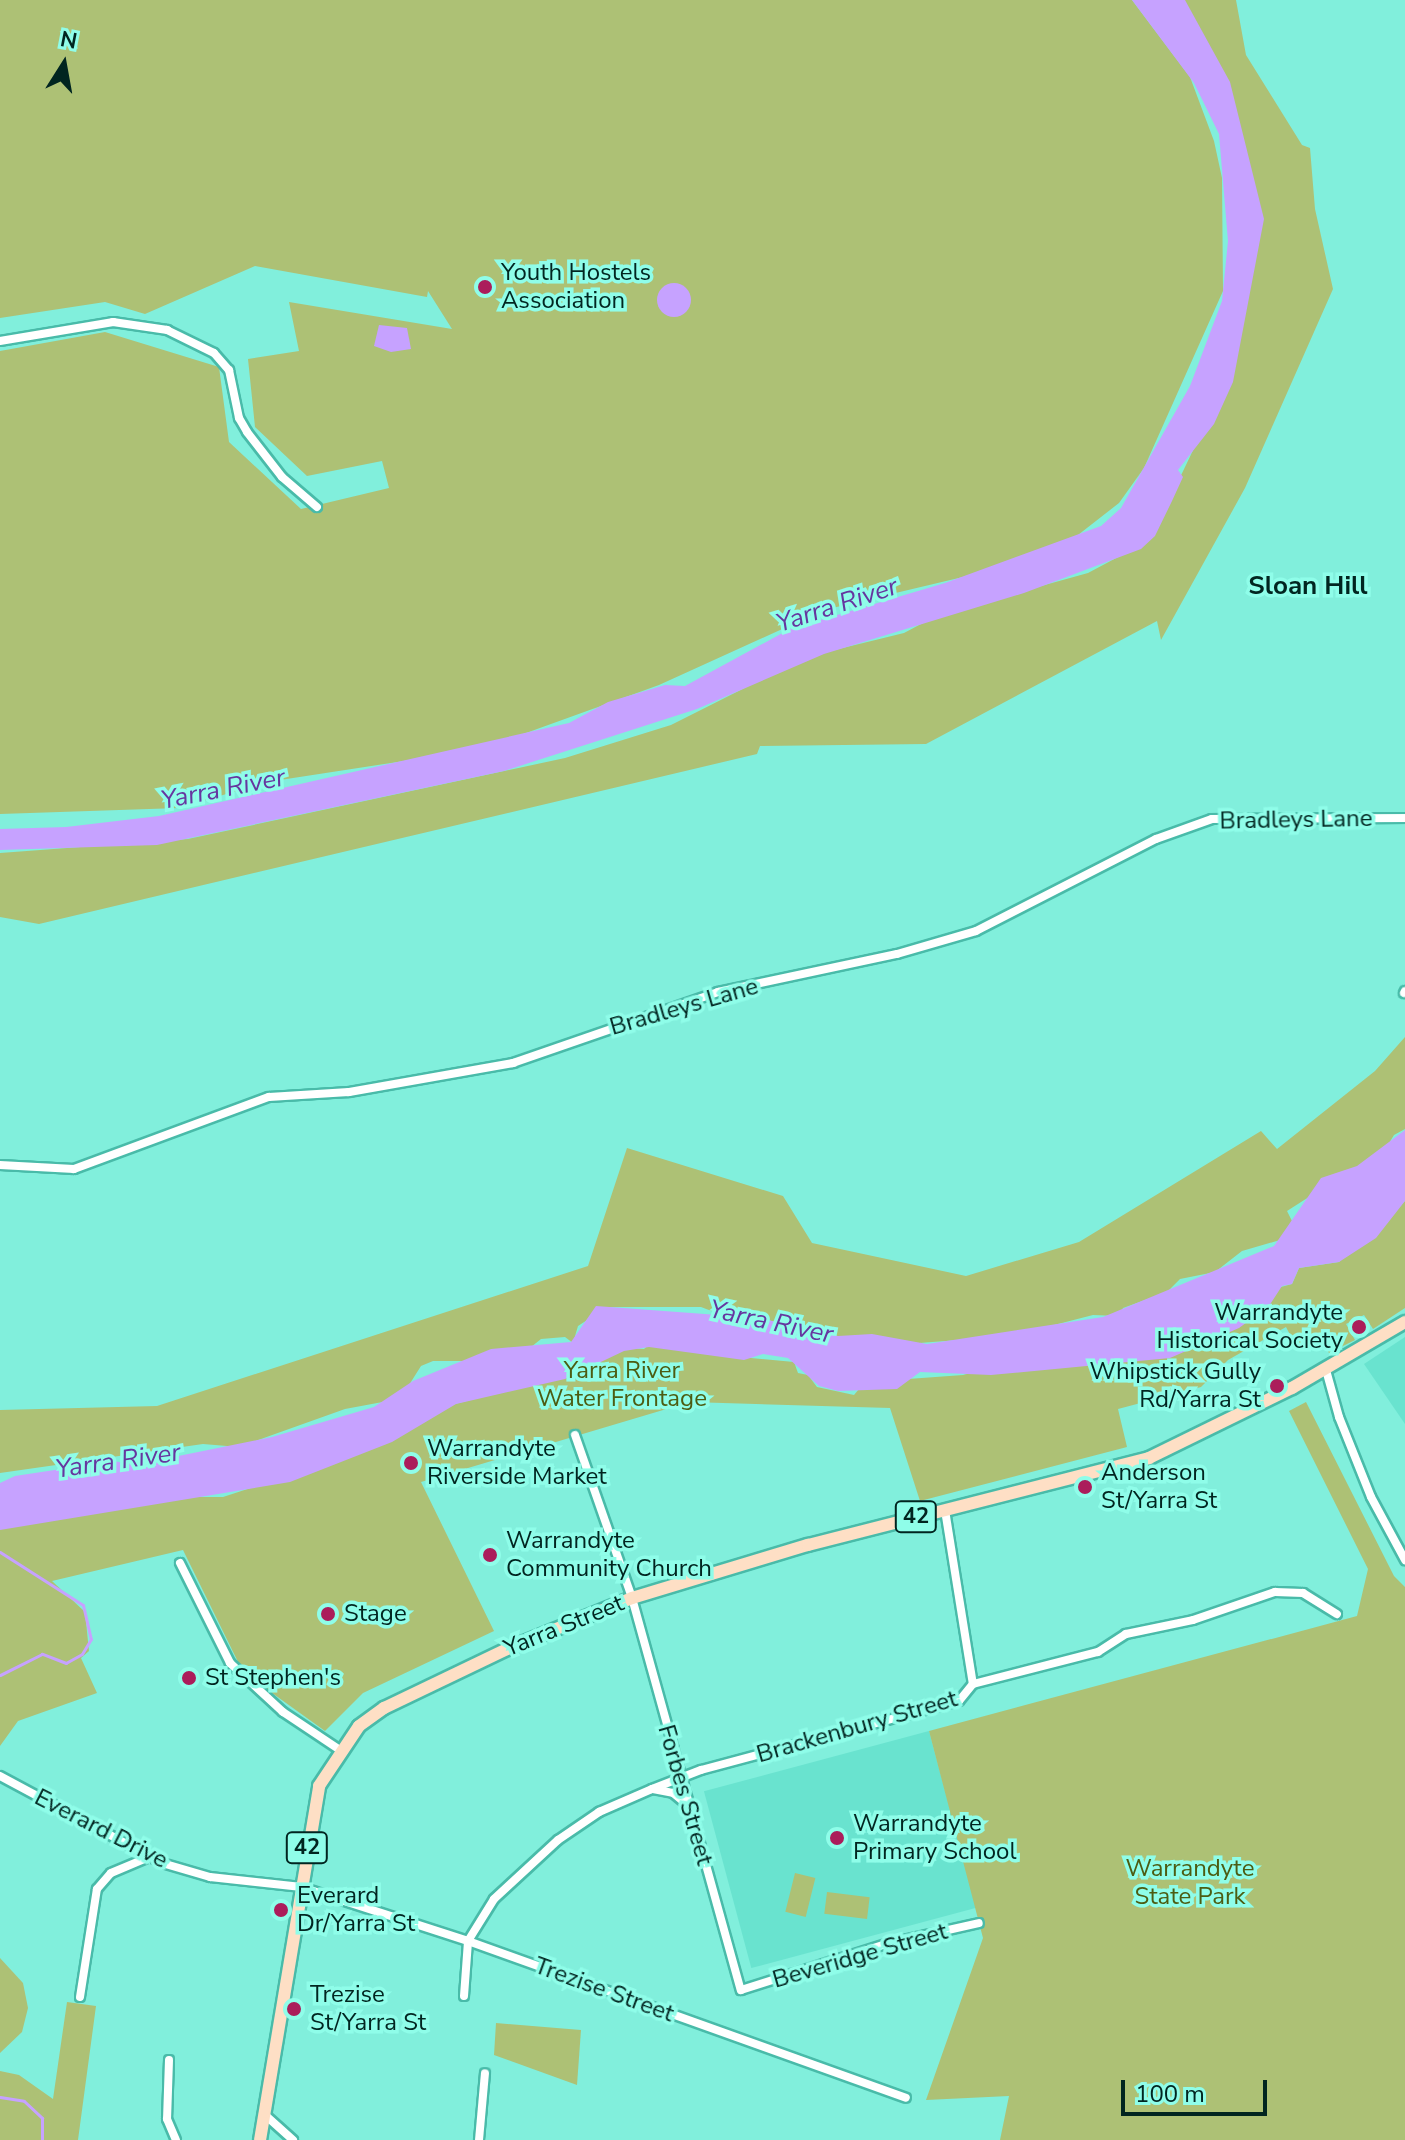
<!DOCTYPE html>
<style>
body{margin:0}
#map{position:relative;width:1405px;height:2140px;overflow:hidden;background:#81efdc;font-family:"Nunito Sans",sans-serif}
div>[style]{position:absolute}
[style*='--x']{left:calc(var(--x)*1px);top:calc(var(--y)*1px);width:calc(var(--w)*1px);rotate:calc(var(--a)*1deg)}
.built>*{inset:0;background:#69e3cf;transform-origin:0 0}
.green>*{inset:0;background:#adc175;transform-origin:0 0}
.water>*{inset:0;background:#c6a2ff}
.round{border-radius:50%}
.stream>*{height:3px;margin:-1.5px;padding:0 1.5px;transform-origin:1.5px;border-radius:1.5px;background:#c6a2ff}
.roads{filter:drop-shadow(2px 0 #49bba9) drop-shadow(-2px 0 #49bba9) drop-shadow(0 2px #49bba9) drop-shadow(0 -2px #49bba9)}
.minor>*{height:8px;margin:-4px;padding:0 4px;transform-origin:4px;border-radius:4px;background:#fff}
.primary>*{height:12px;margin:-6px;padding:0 6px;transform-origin:6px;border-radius:6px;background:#fedfc5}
.dots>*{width:22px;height:22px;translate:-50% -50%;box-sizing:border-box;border:4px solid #8ffde9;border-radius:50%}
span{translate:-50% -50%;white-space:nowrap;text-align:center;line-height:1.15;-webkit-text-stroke:7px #8ffde9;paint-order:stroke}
.shield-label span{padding:2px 6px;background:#8ffde9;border:2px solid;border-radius:6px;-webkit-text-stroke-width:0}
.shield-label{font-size:22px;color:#012520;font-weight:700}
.poi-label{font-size:24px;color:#012520}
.left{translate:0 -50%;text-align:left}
.right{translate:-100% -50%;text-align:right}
.street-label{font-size:24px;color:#012520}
.park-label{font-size:24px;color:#4c5c12}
.neighbourhood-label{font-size:26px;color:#012520;font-weight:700}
.water-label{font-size:26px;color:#66369f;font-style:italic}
.north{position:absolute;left:24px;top:24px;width:80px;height:80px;-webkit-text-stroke:6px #8ffde9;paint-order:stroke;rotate:11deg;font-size:22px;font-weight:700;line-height:32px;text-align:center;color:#012520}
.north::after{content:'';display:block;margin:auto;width:28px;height:36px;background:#012520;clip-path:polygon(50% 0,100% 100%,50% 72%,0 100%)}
.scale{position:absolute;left:1121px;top:2080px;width:146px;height:36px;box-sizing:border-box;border:4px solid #012520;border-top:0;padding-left:10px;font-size:24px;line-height:28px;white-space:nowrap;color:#012520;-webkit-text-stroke:6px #8ffde9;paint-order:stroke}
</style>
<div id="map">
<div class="built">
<div style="clip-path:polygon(1405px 1337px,1405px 1424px,1364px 1364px)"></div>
<div style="left:929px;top:1731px;width:183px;height:233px;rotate:75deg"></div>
</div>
<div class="green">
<div style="clip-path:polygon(0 0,1132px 0,1190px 77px,1214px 141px,1222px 178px,1223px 291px,1144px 468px,1119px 503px,1069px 542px,1005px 567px,824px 610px,659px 685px,482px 749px,267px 782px,179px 808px,0 814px,0 351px,105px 332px,219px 367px,229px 442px,301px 509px,389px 488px,382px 461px,307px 476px,255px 427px,248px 359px,299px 351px,289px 302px,452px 329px,428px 291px,427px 297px,255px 266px,145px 314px,105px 302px,0 318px)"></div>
<div style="clip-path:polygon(1173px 0,1236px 0,1246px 55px,1302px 145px,1310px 148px,1315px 209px,1333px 289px,1245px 488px,1161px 640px,1157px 621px,926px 744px,760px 746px,757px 754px,39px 924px,0 917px,0 853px,188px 839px,565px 758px,671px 725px,806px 657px,904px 633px,940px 614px,1088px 573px,1150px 540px,1197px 442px,1258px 239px)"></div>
<div style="clip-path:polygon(1405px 1037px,1405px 1129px,1394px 1135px,1377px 1163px,1320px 1181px,1312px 1195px,1287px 1211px,1293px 1223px,1280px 1240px,1242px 1251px,1215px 1272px,1180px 1279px,1167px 1292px,1123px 1308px,1119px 1316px,1093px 1315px,1011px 1336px,906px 1344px,827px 1338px,739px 1311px,722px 1315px,701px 1307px,607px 1307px,578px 1326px,573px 1343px,565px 1337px,541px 1339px,526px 1351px,473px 1361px,433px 1361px,421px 1366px,409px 1385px,388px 1401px,345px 1409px,239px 1447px,203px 1444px,0 1473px,0 1410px,157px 1406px,588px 1266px,627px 1148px,783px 1196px,812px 1243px,966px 1276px,1079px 1242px,1261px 1131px,1277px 1149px,1375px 1071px)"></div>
<div style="clip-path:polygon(1405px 1201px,1405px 1308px,1373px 1329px,1364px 1315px,1346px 1324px,1355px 1340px,1329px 1353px,1319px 1336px,1297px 1348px,1286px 1327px,1228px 1360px,1201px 1387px,1118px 1409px,1127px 1447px,920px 1501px,890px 1408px,690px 1402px,421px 1482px,494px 1631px,363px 1693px,325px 1731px,243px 1672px,183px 1550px,52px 1581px,85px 1612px,89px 1651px,81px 1658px,97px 1693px,18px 1721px,0 1746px,0 1528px,188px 1497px,223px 1497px,385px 1444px,451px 1405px,586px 1370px,605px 1356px,622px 1348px,644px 1349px,658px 1337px,709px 1354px,794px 1362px,798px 1373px,808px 1375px,817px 1387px,854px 1395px,859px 1389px,908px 1379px,963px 1375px,1292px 1284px,1299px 1268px,1339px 1262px)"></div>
<div style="clip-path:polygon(1306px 1402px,1394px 1576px,1405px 1587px,1405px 2140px,1000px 2140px,1009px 2096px,926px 2100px,983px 1938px,929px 1731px,1357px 1616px,1368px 1569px,1289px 1411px)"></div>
<div style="left:795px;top:1873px;width:21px;height:40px;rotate:14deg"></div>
<div style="left:827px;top:1892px;width:43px;height:22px;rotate:7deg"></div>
<div style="clip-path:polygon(0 1958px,23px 1983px,28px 2008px,22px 2032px,0 2053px)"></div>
<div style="clip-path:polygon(67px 2002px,96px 2006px,78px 2140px,0 2140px,0 2071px,19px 2075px,53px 2099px)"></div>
<div style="clip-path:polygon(496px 2023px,581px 2030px,577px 2085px,494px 2055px)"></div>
</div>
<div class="water">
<div style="clip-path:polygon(1132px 0,1185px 0,1230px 82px,1264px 219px,1233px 382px,1214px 424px,1178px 470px,1183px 477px,1172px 501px,1155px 536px,1141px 549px,1024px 593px,824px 654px,697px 709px,504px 771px,157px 845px,0 850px,0 829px,66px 827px,159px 816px,569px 723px,608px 702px,665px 685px,685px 686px,790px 629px,945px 583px,1101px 526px,1121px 508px,1190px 386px,1222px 301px,1228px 241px,1219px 134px,1194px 83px)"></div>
<div class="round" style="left:657px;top:283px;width:34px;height:34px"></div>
<div style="clip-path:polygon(379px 325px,407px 328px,411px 349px,391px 352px,374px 346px)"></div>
<div style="clip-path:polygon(1405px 1130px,1405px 1201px,1376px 1238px,1339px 1262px,1299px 1268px,1292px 1284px,1282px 1286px,1269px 1306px,1239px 1328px,1170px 1358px,991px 1375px,920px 1372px,897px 1389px,838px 1391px,819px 1386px,788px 1358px,763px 1354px,744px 1360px,649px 1347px,624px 1351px,565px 1379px,456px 1404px,392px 1442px,290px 1482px,0 1530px,0 1483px,15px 1476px,114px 1461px,134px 1465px,272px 1437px,374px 1407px,413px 1381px,491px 1349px,571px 1342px,596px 1306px,759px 1318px,838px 1336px,872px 1334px,927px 1344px,1103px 1317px,1274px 1246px,1321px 1178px,1357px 1166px)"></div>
</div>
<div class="stream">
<div style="--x:0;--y:1552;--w:98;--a:32.6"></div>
<div style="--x:83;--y:1605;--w:35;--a:77"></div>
<div style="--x:91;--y:1639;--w:17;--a:121"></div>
<div style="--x:82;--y:1654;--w:18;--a:151"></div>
<div style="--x:66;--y:1663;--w:26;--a:-159"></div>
<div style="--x:42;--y:1654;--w:47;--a:153.4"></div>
<div style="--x:0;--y:2097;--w:24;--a:9"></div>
<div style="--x:24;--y:2101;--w:25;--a:43"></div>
<div style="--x:42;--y:2118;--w:22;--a:90"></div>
</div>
<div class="roads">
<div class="minor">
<div style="--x:0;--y:341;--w:115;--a:-9.5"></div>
<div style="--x:113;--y:322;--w:55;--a:8.4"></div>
<div style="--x:167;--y:330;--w:52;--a:26.1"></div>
<div style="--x:214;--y:353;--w:23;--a:49"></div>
<div style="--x:229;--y:370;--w:49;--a:78.2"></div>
<div style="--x:239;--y:418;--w:16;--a:60"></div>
<div style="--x:247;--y:432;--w:57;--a:52.1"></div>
<div style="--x:282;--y:477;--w:46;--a:40.6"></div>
<div style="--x:1404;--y:993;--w:2;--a:-63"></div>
<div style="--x:0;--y:1165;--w:74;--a:3.1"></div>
<div style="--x:74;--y:1169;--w:208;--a:-20.3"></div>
<div style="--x:269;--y:1097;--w:80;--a:-3.6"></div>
<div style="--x:349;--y:1092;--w:167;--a:-10"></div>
<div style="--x:513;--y:1063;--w:217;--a:-19.1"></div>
<div style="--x:718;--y:992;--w:183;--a:-12"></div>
<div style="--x:897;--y:954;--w:82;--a:-16.2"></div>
<div style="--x:976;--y:931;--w:202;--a:-27.1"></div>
<div style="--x:1156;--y:839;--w:59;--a:-19.7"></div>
<div style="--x:1212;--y:819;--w:193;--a:-0.3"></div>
<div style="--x:1326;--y:1370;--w:49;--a:74.5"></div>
<div style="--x:1339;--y:1417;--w:86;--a:68.2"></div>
<div style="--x:1371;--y:1497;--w:72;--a:61.6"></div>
<div style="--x:575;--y:1435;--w:173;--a:70.7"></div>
<div style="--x:632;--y:1598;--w:407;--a:74.5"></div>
<div style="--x:741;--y:1990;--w:152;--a:-17.6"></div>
<div style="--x:886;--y:1944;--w:95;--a:-12.7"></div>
<div style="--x:945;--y:1510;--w:176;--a:80.9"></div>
<div style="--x:180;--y:1563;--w:112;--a:63.4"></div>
<div style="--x:230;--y:1663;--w:72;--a:42.8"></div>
<div style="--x:283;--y:1712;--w:69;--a:33.7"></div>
<div style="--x:0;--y:1776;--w:184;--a:28.2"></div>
<div style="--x:162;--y:1863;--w:50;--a:16.3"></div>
<div style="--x:210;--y:1877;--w:92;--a:6.3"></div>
<div style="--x:301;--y:1887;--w:176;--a:17.9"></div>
<div style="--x:468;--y:1941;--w:465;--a:19.7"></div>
<div style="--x:653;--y:1789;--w:20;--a:11"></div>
<div style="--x:673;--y:1793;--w:14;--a:39"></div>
<div style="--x:464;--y:1996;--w:55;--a:-85.8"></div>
<div style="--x:468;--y:1941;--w:49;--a:-58.2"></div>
<div style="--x:494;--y:1899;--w:87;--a:-42.7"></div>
<div style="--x:558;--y:1840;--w:50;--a:-34.3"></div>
<div style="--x:599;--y:1812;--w:58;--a:-23.5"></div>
<div style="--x:652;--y:1789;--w:53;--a:-21.2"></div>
<div style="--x:701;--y:1770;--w:267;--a:-15"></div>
<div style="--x:959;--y:1701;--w:22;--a:-51"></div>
<div style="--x:973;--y:1684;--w:129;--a:-14.4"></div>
<div style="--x:1098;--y:1652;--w:33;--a:-33"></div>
<div style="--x:1126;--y:1634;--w:68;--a:-11.8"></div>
<div style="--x:1193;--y:1620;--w:87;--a:-18.9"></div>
<div style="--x:1275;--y:1592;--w:28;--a:2"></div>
<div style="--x:1303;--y:1593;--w:40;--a:32"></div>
<div style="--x:80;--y:1997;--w:109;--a:-81.1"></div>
<div style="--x:97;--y:1889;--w:21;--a:-49"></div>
<div style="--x:111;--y:1873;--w:41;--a:-22.8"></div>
<div style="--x:169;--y:2060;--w:59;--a:91.9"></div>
<div style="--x:167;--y:2119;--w:23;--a:67"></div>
<div style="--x:264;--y:2114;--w:39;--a:42"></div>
<div style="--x:479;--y:2140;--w:67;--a:-84.9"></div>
</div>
<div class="primary">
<div style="--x:260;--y:2140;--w:359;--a:-80.5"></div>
<div style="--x:319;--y:1786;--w:72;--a:-56.3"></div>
<div style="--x:359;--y:1726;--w:31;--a:-36"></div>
<div style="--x:384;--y:1708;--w:136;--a:-25.6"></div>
<div style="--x:507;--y:1649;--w:135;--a:-22.2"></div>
<div style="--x:632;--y:1598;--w:184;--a:-16.8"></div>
<div style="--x:808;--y:1545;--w:352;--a:-14.3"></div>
<div style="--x:1149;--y:1458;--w:159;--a:-26.1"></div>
<div style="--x:1292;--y:1388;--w:131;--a:-30.3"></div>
</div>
</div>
<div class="dots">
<div style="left:485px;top:287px;background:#ab1d5b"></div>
<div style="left:1359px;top:1327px;background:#ab1d5b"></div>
<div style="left:1277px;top:1386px;background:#ab1d5b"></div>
<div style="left:411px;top:1463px;background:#ab1d5b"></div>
<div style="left:1085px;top:1487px;background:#ab1d5b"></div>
<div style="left:490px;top:1555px;background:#ab1d5b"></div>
<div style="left:328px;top:1614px;background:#ab1d5b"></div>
<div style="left:189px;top:1678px;background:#ab1d5b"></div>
<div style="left:837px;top:1838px;background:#ab1d5b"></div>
<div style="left:281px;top:1910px;background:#ab1d5b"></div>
<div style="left:294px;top:2009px;background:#ab1d5b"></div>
</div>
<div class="shield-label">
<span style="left:916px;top:1517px">42</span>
<span style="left:307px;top:1848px">42</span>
</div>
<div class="poi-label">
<span class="left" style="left:501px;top:287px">Youth Hostels<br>Association</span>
<span class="right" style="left:1343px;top:1327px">Warrandyte<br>Historical Society</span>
<span class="right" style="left:1261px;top:1386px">Whipstick Gully<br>Rd/Yarra St</span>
<span class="left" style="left:427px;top:1463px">Warrandyte<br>Riverside Market</span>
<span class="left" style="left:1101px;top:1487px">Anderson<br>St/Yarra St</span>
<span class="left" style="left:506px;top:1555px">Warrandyte<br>Community Church</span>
<span class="left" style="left:344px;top:1614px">Stage</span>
<span class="left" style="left:205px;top:1678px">St Stephen's</span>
<span class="left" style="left:853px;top:1838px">Warrandyte<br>Primary School</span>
<span class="left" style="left:297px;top:1910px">Everard<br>Dr/Yarra St</span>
<span class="left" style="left:310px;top:2009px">Trezise<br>St/Yarra St</span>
</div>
<div class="street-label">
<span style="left:1296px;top:820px;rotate:-1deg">Bradleys Lane</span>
<span style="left:684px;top:1007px;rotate:-16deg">Bradleys Lane</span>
<span style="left:564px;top:1626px;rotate:-22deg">Yarra Street</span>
<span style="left:857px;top:1727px;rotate:-16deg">Brackenbury Street</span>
<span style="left:685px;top:1795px;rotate:74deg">Forbes Street</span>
<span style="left:101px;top:1829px;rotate:27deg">Everard Drive</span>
<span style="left:860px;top:1956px;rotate:-16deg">Beveridge Street</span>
<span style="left:604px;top:1990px;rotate:20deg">Trezise Street</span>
</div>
<div class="park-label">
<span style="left:622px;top:1385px">Yarra River<br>Water Frontage</span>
<span style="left:1190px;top:1883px">Warrandyte<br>State Park</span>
</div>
<div class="neighbourhood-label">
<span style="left:1308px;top:586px">Sloan Hill</span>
</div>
<div class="water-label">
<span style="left:837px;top:605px;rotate:-18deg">Yarra River</span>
<span style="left:223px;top:789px;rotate:-11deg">Yarra River</span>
<span style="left:771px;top:1322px;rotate:12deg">Yarra River</span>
<span style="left:118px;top:1461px;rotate:-8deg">Yarra River</span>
</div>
<div class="north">N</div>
<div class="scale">100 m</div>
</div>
